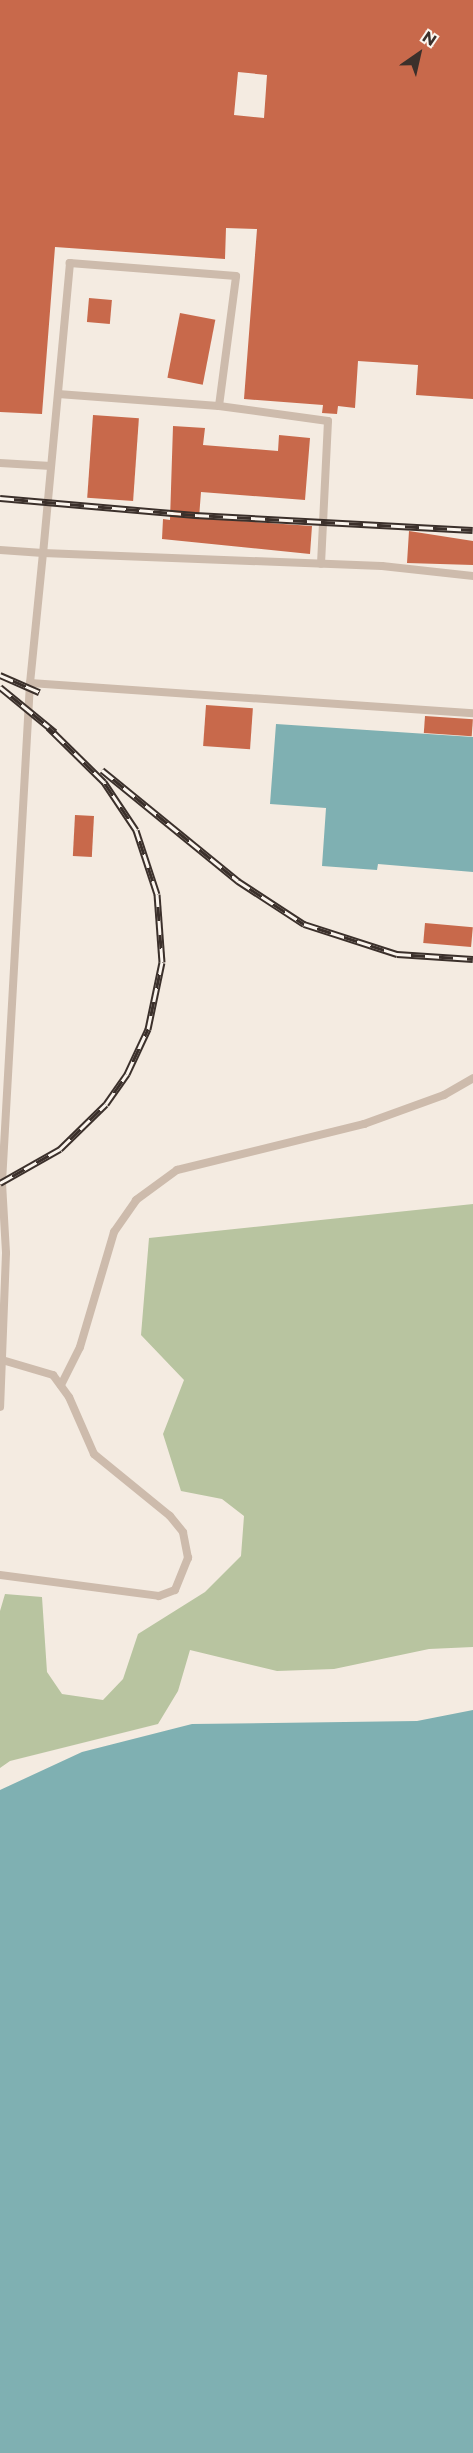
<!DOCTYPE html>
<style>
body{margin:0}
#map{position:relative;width:473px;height:2453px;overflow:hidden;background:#f4ebe1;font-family:Montserrat,sans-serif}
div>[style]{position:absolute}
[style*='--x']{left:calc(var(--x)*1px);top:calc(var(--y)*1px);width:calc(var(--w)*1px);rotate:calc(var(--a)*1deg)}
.green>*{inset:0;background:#b8c4a0}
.water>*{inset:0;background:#7fb0b2}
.building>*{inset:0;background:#c8694b;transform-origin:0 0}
.service>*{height:8px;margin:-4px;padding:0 4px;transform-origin:4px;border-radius:4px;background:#cdbbac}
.rail>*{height:7px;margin-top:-3.5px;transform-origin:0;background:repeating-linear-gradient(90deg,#fbf5ee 0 14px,#3b302b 0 28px);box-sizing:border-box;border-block:2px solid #3b302b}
span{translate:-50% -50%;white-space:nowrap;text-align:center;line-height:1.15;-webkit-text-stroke:6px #fbf5ee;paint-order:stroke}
.north{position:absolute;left:389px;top:24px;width:60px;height:60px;-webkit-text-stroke:4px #fbf5ee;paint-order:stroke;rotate:34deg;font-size:16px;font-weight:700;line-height:24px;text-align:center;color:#3b302b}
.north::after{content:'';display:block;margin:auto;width:21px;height:27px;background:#3b302b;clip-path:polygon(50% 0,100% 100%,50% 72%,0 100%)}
</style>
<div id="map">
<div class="green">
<div style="clip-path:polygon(473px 1204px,473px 1647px,429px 1649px,334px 1669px,277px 1671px,190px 1650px,178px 1691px,158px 1724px,10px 1761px,0 1768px,0 1611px,5px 1594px,42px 1597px,47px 1672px,62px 1694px,103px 1700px,123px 1679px,138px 1634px,205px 1592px,241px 1556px,244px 1516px,222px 1499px,181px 1491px,163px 1434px,184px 1380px,141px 1335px,149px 1238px)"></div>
</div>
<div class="water">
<div style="clip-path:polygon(276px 724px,473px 737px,473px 872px,378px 864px,377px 870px,322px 866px,326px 808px,270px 804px)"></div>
<div style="clip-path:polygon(473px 1710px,473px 2453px,0 2453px,0 1790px,82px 1752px,192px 1724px,417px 1721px)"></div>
</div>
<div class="building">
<div style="clip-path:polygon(evenodd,0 0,473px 0,473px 399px,416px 395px,418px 365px,358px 361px,355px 408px,338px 406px,337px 414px,322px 413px,323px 405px,244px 399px,257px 229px,226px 228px,225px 259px,55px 247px,42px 414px,0 412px,0 0,238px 72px,267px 75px,264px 118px,234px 115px,238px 72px)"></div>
<div style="left:89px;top:298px;width:23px;height:24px;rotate:5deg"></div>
<div style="left:180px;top:313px;width:36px;height:66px;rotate:11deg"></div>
<div style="left:93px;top:415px;width:46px;height:83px;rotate:4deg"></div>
<div style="clip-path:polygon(173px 426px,205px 428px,203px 445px,278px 451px,279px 435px,310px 438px,305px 500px,201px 492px,199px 518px,312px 526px,310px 554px,162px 539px,163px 519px,170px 520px)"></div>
<div style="clip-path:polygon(409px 531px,473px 541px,473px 565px,407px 563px)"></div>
<div style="left:206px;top:705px;width:47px;height:41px;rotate:4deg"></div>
<div style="left:425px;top:716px;width:48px;height:17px;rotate:4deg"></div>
<div style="left:75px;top:815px;width:19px;height:41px;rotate:3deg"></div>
<div style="left:425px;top:923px;width:48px;height:20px;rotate:5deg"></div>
</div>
<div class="service">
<div style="--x:58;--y:394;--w:161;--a:4.3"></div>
<div style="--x:219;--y:406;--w:110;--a:7.8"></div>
<div style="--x:328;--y:421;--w:143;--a:92.8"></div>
<div style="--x:219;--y:406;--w:131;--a:-82.5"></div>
<div style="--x:236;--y:276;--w:167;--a:-175.5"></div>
<div style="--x:70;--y:263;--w:291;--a:95.3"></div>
<div style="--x:43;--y:553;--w:339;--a:2.2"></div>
<div style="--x:382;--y:566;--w:92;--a:6.3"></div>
<div style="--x:0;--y:463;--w:51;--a:3.4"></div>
<div style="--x:0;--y:550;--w:43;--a:4"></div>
<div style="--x:43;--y:553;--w:131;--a:95.7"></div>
<div style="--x:30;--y:683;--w:501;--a:93.21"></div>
<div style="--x:2;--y:1183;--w:70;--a:86.7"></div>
<div style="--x:6;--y:1253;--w:154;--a:92.2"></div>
<div style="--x:30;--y:683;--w:444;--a:3.9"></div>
<div style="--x:61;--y:1385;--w:42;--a:-63.4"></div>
<div style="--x:80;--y:1347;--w:120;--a:-73.5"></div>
<div style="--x:114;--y:1232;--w:39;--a:-55"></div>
<div style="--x:136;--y:1200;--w:51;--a:-36.2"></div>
<div style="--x:177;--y:1170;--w:193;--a:-13.8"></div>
<div style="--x:364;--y:1124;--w:85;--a:-19.9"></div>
<div style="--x:444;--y:1095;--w:34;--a:-30"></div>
<div style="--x:0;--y:1575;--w:160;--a:7.5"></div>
<div style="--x:159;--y:1596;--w:17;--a:-21"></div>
<div style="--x:175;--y:1590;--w:35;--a:-68"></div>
<div style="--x:188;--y:1558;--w:26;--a:-101"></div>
<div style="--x:183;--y:1532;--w:21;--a:-129"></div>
<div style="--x:170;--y:1516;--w:98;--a:-140.8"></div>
<div style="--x:94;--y:1454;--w:62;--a:-113.7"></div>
<div style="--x:69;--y:1397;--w:27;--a:-126"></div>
<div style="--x:53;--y:1375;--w:53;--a:-163.6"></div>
</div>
<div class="rail">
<div style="--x:0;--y:498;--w:196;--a:5"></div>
<div style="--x:195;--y:515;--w:278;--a:3.1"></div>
<div style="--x:0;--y:675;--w:43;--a:23.6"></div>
<div style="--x:0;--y:687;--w:71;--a:39.3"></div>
<div style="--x:102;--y:770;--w:176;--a:39.2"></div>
<div style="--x:238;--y:881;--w:79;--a:33.1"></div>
<div style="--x:304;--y:924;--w:98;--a:17.9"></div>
<div style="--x:397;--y:954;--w:76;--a:3.8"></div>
<div style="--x:0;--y:1183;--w:69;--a:-29.5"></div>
<div style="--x:60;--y:1149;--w:64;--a:-44.4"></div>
<div style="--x:106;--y:1104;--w:37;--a:-55"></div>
<div style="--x:127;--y:1074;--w:50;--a:-65"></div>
<div style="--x:148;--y:1029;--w:68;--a:-78.2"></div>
<div style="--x:162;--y:962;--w:68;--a:-94.2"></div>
<div style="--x:157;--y:894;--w:67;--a:-108.2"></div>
<div style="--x:136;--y:830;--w:58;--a:-123.7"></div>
<div style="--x:104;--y:782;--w:78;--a:-135.5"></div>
</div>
<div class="north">N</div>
</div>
